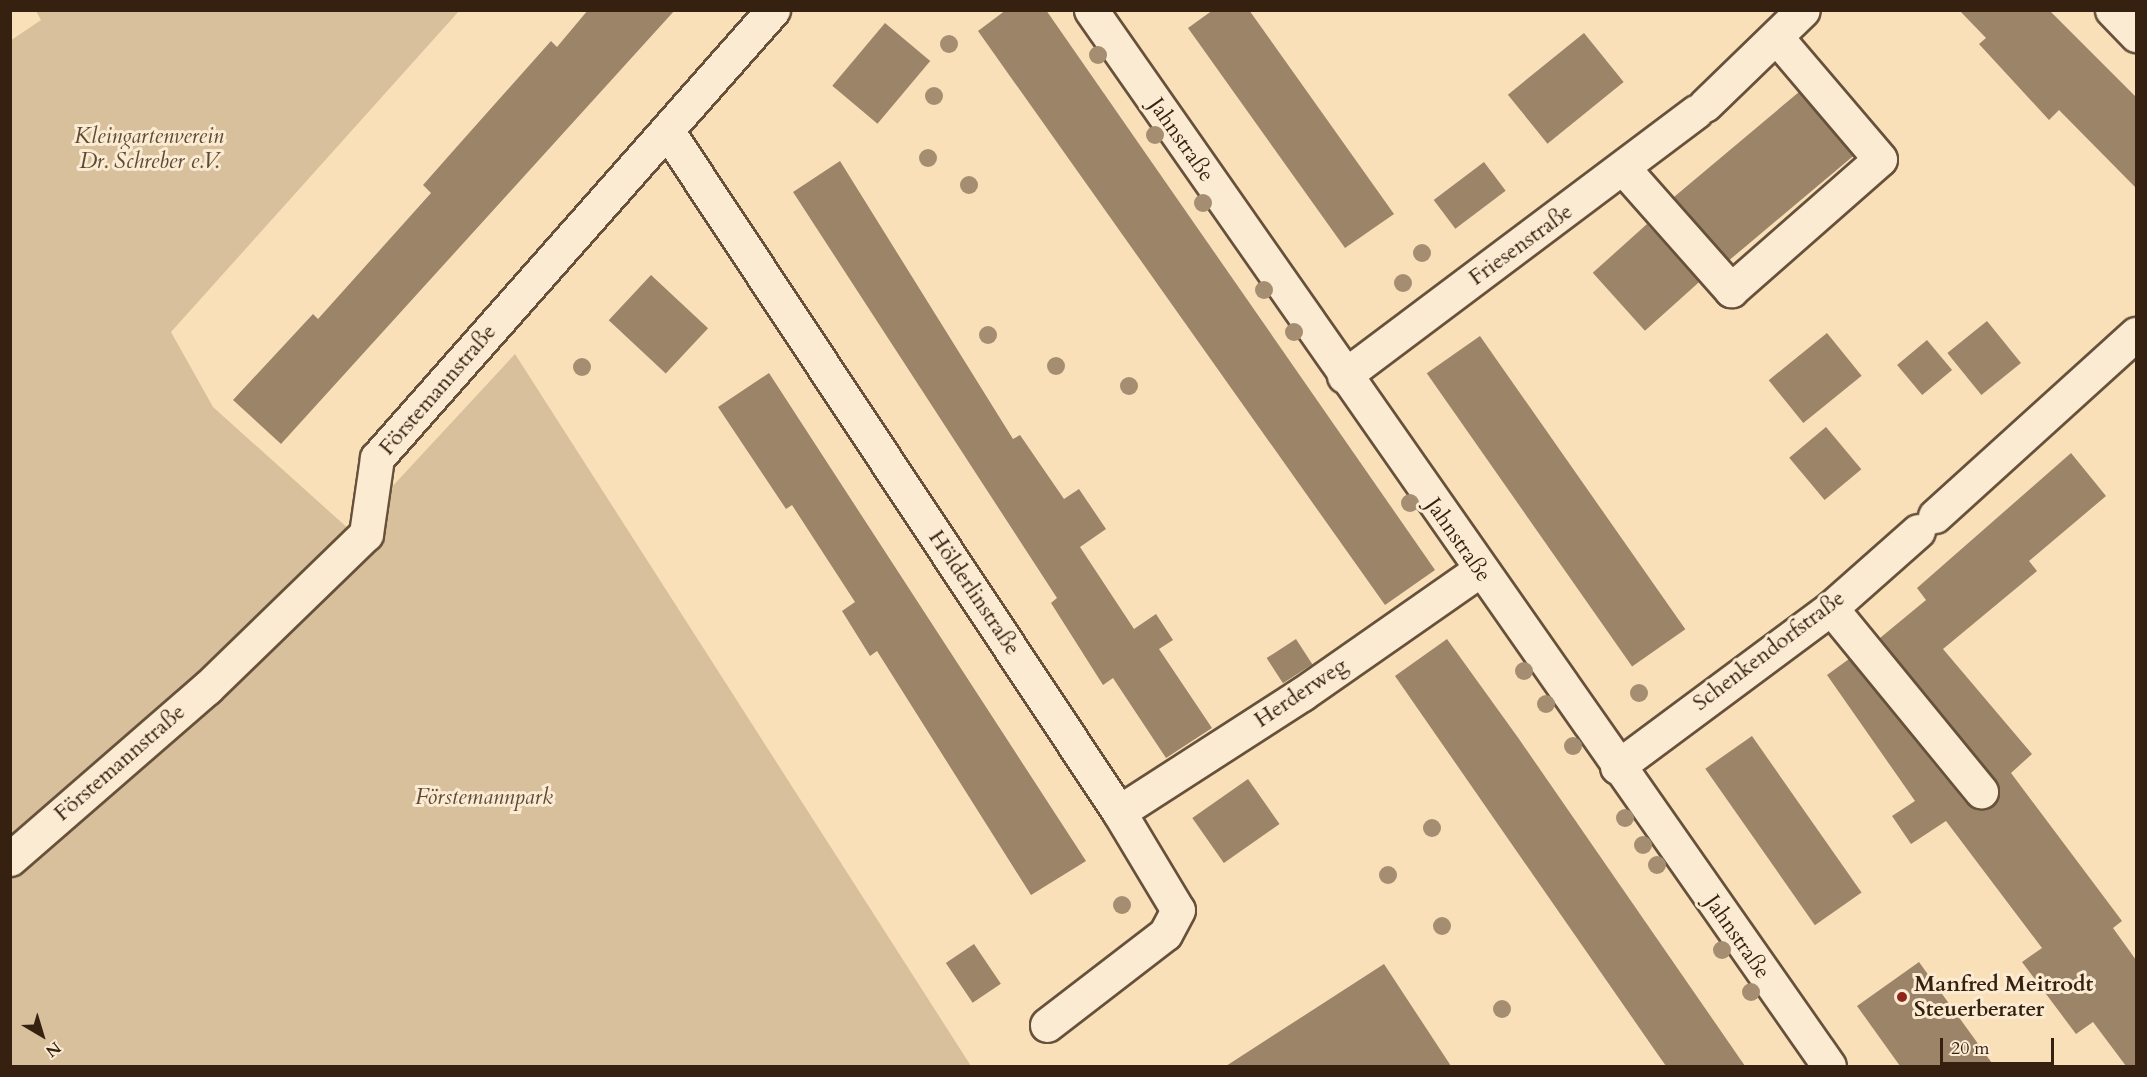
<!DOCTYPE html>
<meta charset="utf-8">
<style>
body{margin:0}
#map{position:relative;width:2147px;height:1077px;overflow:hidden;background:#f9e0b9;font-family:Cardo,serif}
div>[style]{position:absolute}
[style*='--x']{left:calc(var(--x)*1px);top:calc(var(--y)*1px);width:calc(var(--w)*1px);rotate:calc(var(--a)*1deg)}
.green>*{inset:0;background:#d8c09c}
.building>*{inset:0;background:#9b8468;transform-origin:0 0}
.roads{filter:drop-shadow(2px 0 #67513b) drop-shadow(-2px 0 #67513b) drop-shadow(0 2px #67513b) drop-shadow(0 -2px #67513b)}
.minor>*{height:33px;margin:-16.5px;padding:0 16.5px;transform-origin:16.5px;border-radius:16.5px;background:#fbebd2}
.trees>*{width:18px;height:18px;margin:-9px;border-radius:50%;background:#a48d70}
.dots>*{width:16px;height:16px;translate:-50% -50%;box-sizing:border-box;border:3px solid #fbebd2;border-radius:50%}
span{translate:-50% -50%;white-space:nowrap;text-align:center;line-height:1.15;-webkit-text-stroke:6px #fbebd2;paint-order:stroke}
.park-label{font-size:22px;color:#5e4934;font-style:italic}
.street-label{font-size:22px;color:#362111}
.poi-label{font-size:22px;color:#362111;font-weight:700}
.left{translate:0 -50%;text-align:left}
.frame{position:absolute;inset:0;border:12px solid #362111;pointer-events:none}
.north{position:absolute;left:12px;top:1005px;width:60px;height:60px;-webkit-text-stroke:4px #fbebd2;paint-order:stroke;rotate:142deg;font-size:16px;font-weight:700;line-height:24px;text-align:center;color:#362111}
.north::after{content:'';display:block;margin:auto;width:21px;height:27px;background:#362111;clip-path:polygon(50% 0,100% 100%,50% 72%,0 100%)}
.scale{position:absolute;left:1940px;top:1038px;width:114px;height:27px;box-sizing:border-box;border:3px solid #362111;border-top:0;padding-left:8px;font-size:18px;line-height:21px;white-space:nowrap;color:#362111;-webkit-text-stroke:4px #fbebd2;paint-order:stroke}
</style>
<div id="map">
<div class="green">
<div style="clip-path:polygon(36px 11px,459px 11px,171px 332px,213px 407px,351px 531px,515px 354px,971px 1066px,11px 1066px,10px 41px,41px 20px)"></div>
</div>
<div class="building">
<div style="clip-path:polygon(588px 10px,675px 10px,281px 444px,233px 400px,313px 314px,318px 319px,431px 193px,423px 185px,461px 142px,551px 41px,557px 47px)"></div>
<div style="clip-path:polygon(1006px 10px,1046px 10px,1435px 570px,1385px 605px,978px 31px)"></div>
<div style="clip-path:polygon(1213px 10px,1249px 10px,1394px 214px,1345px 248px,1188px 28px)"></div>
<div style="clip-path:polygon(1959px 10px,2049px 10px,2136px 97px,2136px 188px,2059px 110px,2049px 120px,1979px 44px,1986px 38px)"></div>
<div style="left:885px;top:23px;width:59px;height:82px;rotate:40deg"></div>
<div style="left:1584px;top:33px;width:63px;height:98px;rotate:51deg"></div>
<div style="left:1799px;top:92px;width:84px;height:164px;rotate:50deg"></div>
<div style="clip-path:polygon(840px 161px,1013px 439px,1020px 435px,1064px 499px,1079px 489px,1106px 529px,1080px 547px,1134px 629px,1156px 614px,1173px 640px,1159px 649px,1212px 728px,1166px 758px,1113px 678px,1103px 685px,1051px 603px,1057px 598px,793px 192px)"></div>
<div style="left:1484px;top:162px;width:36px;height:63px;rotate:53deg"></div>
<div style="left:1647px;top:224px;width:78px;height:73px;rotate:48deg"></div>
<div style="left:651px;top:275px;width:78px;height:62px;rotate:43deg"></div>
<div style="left:1987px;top:321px;width:54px;height:51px;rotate:51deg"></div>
<div style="left:1827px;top:333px;width:55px;height:75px;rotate:51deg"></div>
<div style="left:1480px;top:336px;width:358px;height:65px;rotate:55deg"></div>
<div style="left:1927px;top:340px;width:39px;height:39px;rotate:50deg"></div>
<div style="clip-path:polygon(769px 373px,1086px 861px,1031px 895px,877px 651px,870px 656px,842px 611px,855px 602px,792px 505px,786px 509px,718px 407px)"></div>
<div style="left:1826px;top:427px;width:55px;height:48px;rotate:50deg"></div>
<div style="clip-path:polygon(2071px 453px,2106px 496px,2029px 561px,2037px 571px,1943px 649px,2032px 754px,2011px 773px,2122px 921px,2113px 928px,2136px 960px,2136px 1066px,2126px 1066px,2093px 1022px,2076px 1034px,2022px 962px,2042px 948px,1946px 821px,1911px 844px,1892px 816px,1915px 801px,1827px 675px,1849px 659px,1966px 803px,1983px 810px,1993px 805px,2000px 789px,1995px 779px,1880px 638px,1926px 600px,1917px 588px)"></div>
<div style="left:1296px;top:639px;width:30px;height:35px;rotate:57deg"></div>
<div style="clip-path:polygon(1447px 639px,1519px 739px,1745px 1066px,1666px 1066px,1654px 1049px,1395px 676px)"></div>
<div style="left:1752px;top:736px;width:191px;height:57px;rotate:55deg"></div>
<div style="left:1248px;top:779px;width:55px;height:68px;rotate:55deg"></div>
<div style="left:974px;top:944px;width:48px;height:34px;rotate:56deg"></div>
<div style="clip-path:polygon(1919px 962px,1971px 1034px,1994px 1066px,1900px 1066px,1857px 1006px)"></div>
<div style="clip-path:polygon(1384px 964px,1451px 1066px,1226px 1066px)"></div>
</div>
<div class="roads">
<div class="minor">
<div style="--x:1091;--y:10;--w:1288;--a:55.05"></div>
<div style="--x:2112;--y:10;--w:35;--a:46"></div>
<div style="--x:1705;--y:105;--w:136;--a:-44.1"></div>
<div style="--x:668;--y:132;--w:816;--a:56.45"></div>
<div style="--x:1119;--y:812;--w:114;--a:59"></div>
<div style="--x:1178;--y:910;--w:27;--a:118"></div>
<div style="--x:1165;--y:934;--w:149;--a:142.4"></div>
<div style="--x:1624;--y:169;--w:162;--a:48.5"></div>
<div style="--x:1731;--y:290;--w:198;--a:-41.3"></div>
<div style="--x:1880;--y:159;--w:159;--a:-130.4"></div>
<div style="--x:1344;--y:376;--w:440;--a:-36.9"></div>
<div style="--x:1935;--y:516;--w:271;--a:-42.2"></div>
<div style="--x:1831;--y:608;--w:237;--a:50.7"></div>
<div style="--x:1617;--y:767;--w:267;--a:-36.6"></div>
<div style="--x:1831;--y:608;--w:116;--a:-41.5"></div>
<div style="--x:1119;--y:812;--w:218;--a:-32.8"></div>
<div style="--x:1302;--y:694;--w:217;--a:-34.9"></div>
<div style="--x:10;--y:859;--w:261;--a:-41"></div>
<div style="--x:207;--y:688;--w:221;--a:-44.1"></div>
<div style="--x:366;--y:534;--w:77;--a:-81.8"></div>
<div style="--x:377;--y:458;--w:598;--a:-48.53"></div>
</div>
</div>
<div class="trees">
<div style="left:949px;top:44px"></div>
<div style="left:1098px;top:55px"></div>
<div style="left:934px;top:96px"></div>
<div style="left:1155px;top:135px"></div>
<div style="left:928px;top:158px"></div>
<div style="left:969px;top:185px"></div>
<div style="left:1203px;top:203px"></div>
<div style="left:1422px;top:253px"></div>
<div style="left:1403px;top:283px"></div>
<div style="left:1264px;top:290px"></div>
<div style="left:1294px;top:332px"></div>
<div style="left:988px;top:335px"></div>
<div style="left:1056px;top:366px"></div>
<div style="left:582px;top:367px"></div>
<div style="left:1129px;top:386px"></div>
<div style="left:1410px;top:503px"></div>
<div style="left:1524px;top:671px"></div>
<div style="left:1639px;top:693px"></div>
<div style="left:1546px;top:704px"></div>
<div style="left:1573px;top:746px"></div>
<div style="left:1625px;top:818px"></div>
<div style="left:1432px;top:828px"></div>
<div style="left:1643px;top:845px"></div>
<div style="left:1657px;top:865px"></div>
<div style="left:1388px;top:875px"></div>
<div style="left:1122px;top:905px"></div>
<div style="left:1442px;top:926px"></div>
<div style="left:1722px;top:950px"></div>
<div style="left:1751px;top:992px"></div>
<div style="left:1502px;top:1009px"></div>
</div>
<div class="dots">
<div style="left:1902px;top:997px;background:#8f2418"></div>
</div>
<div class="park-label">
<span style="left:149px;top:149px">Kleingartenverein<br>Dr. Schreber e.V.</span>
<span style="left:484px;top:798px">Förstemannpark</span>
</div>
<div class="street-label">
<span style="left:1181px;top:140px;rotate:55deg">Jahnstraße</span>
<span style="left:1521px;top:245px;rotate:-36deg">Friesenstraße</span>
<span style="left:438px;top:390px;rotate:-49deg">Förstemannstraße</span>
<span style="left:1458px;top:540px;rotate:55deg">Jahnstraße</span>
<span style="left:974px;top:593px;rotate:56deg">Hölderlinstraße</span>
<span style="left:1769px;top:651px;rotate:-37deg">Schenkendorfstraße</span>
<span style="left:1301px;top:693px;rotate:-34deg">Herderweg</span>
<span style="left:120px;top:763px;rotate:-41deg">Förstemannstraße</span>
<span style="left:1737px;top:937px;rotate:55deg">Jahnstraße</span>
</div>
<div class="poi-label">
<span class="left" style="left:1914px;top:997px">Manfred Meitrodt<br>Steuerberater</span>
</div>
<div class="frame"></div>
<div class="north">N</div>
<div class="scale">20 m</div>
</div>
